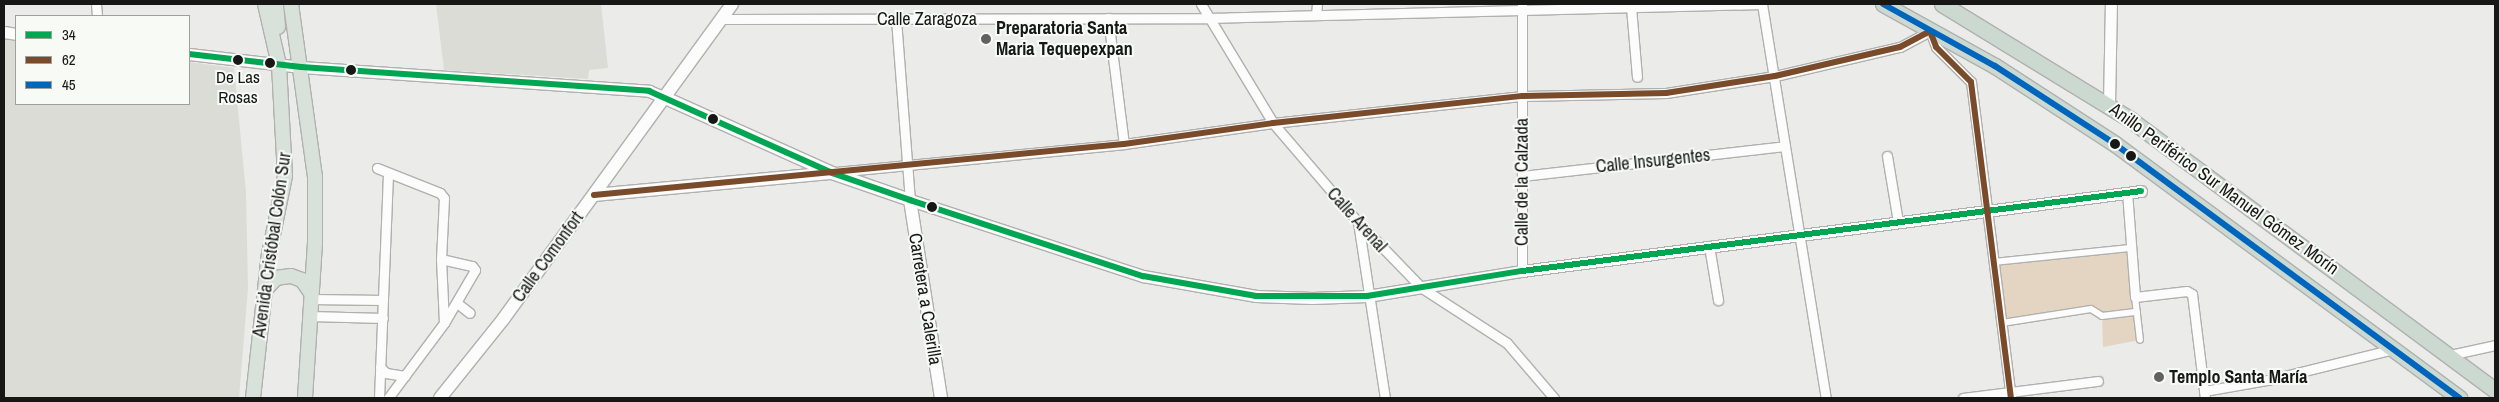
<!DOCTYPE html>
<meta charset="utf-8">
<style>
body{margin:0}
#map{position:relative;width:2499px;height:402px;overflow:hidden;background:#ebece9;font-family:"Archivo Narrow",sans-serif}
div>[style]{position:absolute}
[style*='--x']{left:calc(var(--x)*1px);top:calc(var(--y)*1px);width:calc(var(--w)*1px);rotate:calc(var(--a)*1deg)}
.built>*{inset:0;background:#dadcd5}
.green>*{inset:0;background:#e4d5c2}
.roads{filter:drop-shadow(1px 0 #b0b1af) drop-shadow(-1px 0 #b0b1af) drop-shadow(0 1px #b0b1af) drop-shadow(0 -1px #b0b1af)}
.pedestrian>*{height:6px;margin:-3px;padding:0 3px;transform-origin:3px;border-radius:3px;background:#fcfcfc}
.minor>*{height:9px;margin:-4.5px;padding:0 4.5px;transform-origin:4.5px;border-radius:4.5px;background:#fcfcfc}
.tertiary>*{height:11px;margin:-5.5px;padding:0 5.5px;transform-origin:5.5px;border-radius:5.5px;background:#fcfcfc}
.secondary>*{height:12px;margin:-6px;padding:0 6px;transform-origin:6px;border-radius:6px;background:#fcfcfc}
.primary>*{height:14px;margin:-7px;padding:0 7px;transform-origin:7px;border-radius:7px;background:#d8e2db}
.trunk>*{height:15px;margin:-7.5px;padding:0 7.5px;transform-origin:7.5px;border-radius:7.5px;background:#ccd9d0}
.bus-1>*{height:6px;margin:-3px;padding:0 3px;transform-origin:3px;border-radius:3px;background:#00a651}
.bus-2>*{height:6px;margin:-3px;padding:0 3px;transform-origin:3px;border-radius:3px;background:#7a4b2a}
.bus-3>*{height:6px;margin:-3px;padding:0 3px;transform-origin:3px;border-radius:3px;background:#0065bd}
.dots>*{width:14px;height:14px;translate:-50% -50%;box-sizing:border-box;border:2px solid #f8faf6;border-radius:50%}
span{translate:-50% -50%;white-space:nowrap;text-align:center;line-height:1.15;-webkit-text-stroke:4px #f8faf6;paint-order:stroke}
.bus-label{font-size:17px;color:#171816}
.street-label{font-size:18px;color:#171816}
.poi-label{font-size:18px;color:#171816;font-weight:700}
.left{translate:0 -50%;text-align:left}
.frame{position:absolute;inset:0;border:5px solid #171816;pointer-events:none}
.legend{position:absolute;left:15px;top:15px;width:175px;height:90px;box-sizing:border-box;background:#f8faf6;border:1px solid #9ea09c;margin:0;padding:6px 9px;list-style:none;font-size:15px;color:#171816}
.legend li{display:flex;align-items:center;gap:10px;height:25px}
.legend b{width:25px;border:1px solid #9ea09c}
</style>
<div id="map">
<div class="built">
<div style="clip-path:polygon(436px 4px,601px 4px,608px 68px,589px 70px,588px 79px,444px 70px)"></div>
<div style="clip-path:polygon(4px 39px,16px 41px,16px 104px,189px 104px,189px 62px,234px 68px,246px 192px,248px 288px,239px 398px,4px 398px)"></div>
</div>
<div class="green">
<div style="clip-path:polygon(2129px 248px,2140px 340px,2103px 347px,2102px 316px,2091px 309px,2002px 323px,1994px 262px)"></div>
</div>
<div class="roads">
<div class="pedestrian">
<div style="--x:1994;--y:262;--w:136;--a:-5.9"></div>
<div style="--x:2135;--y:297;--w:43;--a:83.4"></div>
<div style="--x:2002;--y:323;--w:90;--a:-8.9"></div>
<div style="--x:2091;--y:309;--w:13;--a:32"></div>
<div style="--x:2102;--y:316;--w:35;--a:-7"></div>
</div>
<div class="minor">
<div style="--x:96;--y:4;--w:12;--a:85"></div>
<div style="--x:1201;--y:4;--w:139;--a:58.8"></div>
<div style="--x:1273;--y:123;--w:130;--a:49.4"></div>
<div style="--x:1358;--y:222;--w:92;--a:45.9"></div>
<div style="--x:1422;--y:288;--w:101;--a:32.9"></div>
<div style="--x:1507;--y:343;--w:72;--a:49.5"></div>
<div style="--x:1522;--y:4;--w:267;--a:90"></div>
<div style="--x:1762;--y:4;--w:399;--a:80.8"></div>
<div style="--x:1631;--y:7;--w:70;--a:85.1"></div>
<div style="--x:1316;--y:15;--w:11;--a:-85"></div>
<div style="--x:1108;--y:18;--w:127;--a:82.8"></div>
<div style="--x:721;--y:19;--w:487;--a:-0.1"></div>
<div style="--x:1208;--y:18;--w:554;--a:-1.45"></div>
<div style="--x:896;--y:19;--w:182;--a:85.6"></div>
<div style="--x:1887;--y:156;--w:67;--a:80.5"></div>
<div style="--x:377;--y:168;--w:68;--a:21.6"></div>
<div style="--x:440;--y:193;--w:6;--a:51"></div>
<div style="--x:444;--y:198;--w:61;--a:92.8"></div>
<div style="--x:441;--y:259;--w:64;--a:87.3"></div>
<div style="--x:444;--y:323;--w:94;--a:126.7"></div>
<div style="--x:835;--y:172;--w:290;--a:-5.5"></div>
<div style="--x:1124;--y:144;--w:150;--a:-8"></div>
<div style="--x:1273;--y:123;--w:251;--a:-6.2"></div>
<div style="--x:1523;--y:96;--w:143;--a:-1.2"></div>
<div style="--x:1666;--y:93;--w:110;--a:-8.9"></div>
<div style="--x:1775;--y:76;--w:128;--a:-13.1"></div>
<div style="--x:1900;--y:47;--w:34;--a:-28"></div>
<div style="--x:1930;--y:31;--w:17;--a:69"></div>
<div style="--x:1936;--y:47;--w:49;--a:45"></div>
<div style="--x:1971;--y:82;--w:319;--a:82.8"></div>
<div style="--x:1522;--y:176;--w:264;--a:-6.5"></div>
<div style="--x:2127;--y:192;--w:105;--a:85.6"></div>
<div style="--x:2135;--y:297;--w:52;--a:-6.6"></div>
<div style="--x:2187;--y:291;--w:6;--a:31"></div>
<div style="--x:2192;--y:294;--w:105;--a:82.9"></div>
<div style="--x:1358;--y:222;--w:178;--a:81.3"></div>
<div style="--x:1709;--y:246;--w:55;--a:80.5"></div>
<div style="--x:441;--y:259;--w:32;--a:13"></div>
<div style="--x:472;--y:266;--w:5;--a:53"></div>
<div style="--x:475;--y:270;--w:61;--a:120.3"></div>
<div style="--x:311;--y:299;--w:72;--a:0.8"></div>
<div style="--x:457;--y:303;--w:16;--a:38"></div>
<div style="--x:310;--y:316;--w:73;--a:1.6"></div>
<div style="--x:2450;--y:355;--w:46;--a:-12.5"></div>
<div style="--x:380;--y:367;--w:8;--a:45"></div>
<div style="--x:386;--y:373;--w:19;--a:9"></div>
<div style="--x:2204;--y:391;--w:65;--a:-9.8"></div>
<div style="--x:2268;--y:380;--w:130;--a:-13.8"></div>
<div style="--x:379;--y:398;--w:223;--a:-87.7"></div>
<div style="--x:1963;--y:398;--w:136;--a:-7.2"></div>
</div>
<div class="tertiary">
<div style="--x:4;--y:32;--w:12;--a:9"></div>
<div style="--x:189;--y:54;--w:113;--a:6.6"></div>
<div style="--x:301;--y:67;--w:349;--a:3.9"></div>
<div style="--x:649;--y:91;--w:15;--a:23"></div>
<div style="--x:2109;--y:104;--w:100;--a:-88.9"></div>
<div style="--x:910;--y:200;--w:245;--a:18.1"></div>
<div style="--x:1143;--y:276;--w:115;--a:10"></div>
<div style="--x:1256;--y:296;--w:56;--a:2"></div>
<div style="--x:1312;--y:298;--w:55;--a:-2.1"></div>
<div style="--x:1367;--y:296;--w:157;--a:-9.2"></div>
<div style="--x:1522;--y:271;--w:624;--a:-7.36"></div>
</div>
<div class="secondary">
<div style="--x:663;--y:97;--w:185;--a:24.2"></div>
<div style="--x:832;--y:173;--w:83;--a:19.1"></div>
<div style="--x:910;--y:200;--w:200;--a:81.1"></div>
<div style="--x:594;--y:195;--w:237;--a:-5.3"></div>
<div style="--x:440;--y:398;--w:102;--a:-51.3"></div>
<div style="--x:504;--y:318;--w:388;--a:-54"></div>
</div>
<div class="primary">
<div style="--x:276;--y:4;--w:23;--a:85"></div>
<div style="--x:291;--y:4;--w:174;--a:82.1"></div>
<div style="--x:315;--y:176;--w:67;--a:90"></div>
<div style="--x:315;--y:243;--w:155;--a:93.7"></div>
<div style="--x:265;--y:290;--w:16;--a:-47"></div>
<div style="--x:276;--y:278;--w:15;--a:-8"></div>
<div style="--x:291;--y:276;--w:12;--a:20"></div>
<div style="--x:302;--y:280;--w:16;--a:55"></div>
<div style="--x:253;--y:398;--w:145;--a:-83.7"></div>
<div style="--x:269;--y:254;--w:80;--a:-78.4"></div>
<div style="--x:285;--y:176;--w:111;--a:-93.1"></div>
<div style="--x:279;--y:65;--w:63;--a:-102.9"></div>
</div>
<div class="trunk">
<div style="--x:1883;--y:4;--w:128;--a:29"></div>
<div style="--x:1995;--y:66;--w:143;--a:33"></div>
<div style="--x:2115;--y:144;--w:428;--a:36.4"></div>
<div style="--x:1942;--y:4;--w:222;--a:31.5"></div>
<div style="--x:2131;--y:120;--w:453;--a:36.6"></div>
</div>
</div>
<div class="bus-1">
<div style="--x:189;--y:54;--w:113;--a:6.6"></div>
<div style="--x:301;--y:67;--w:349;--a:3.9"></div>
<div style="--x:649;--y:91;--w:201;--a:24.1"></div>
<div style="--x:832;--y:173;--w:83;--a:19.1"></div>
<div style="--x:910;--y:200;--w:245;--a:18.1"></div>
<div style="--x:1143;--y:276;--w:115;--a:10"></div>
<div style="--x:1256;--y:296;--w:111;--a:0"></div>
<div style="--x:1367;--y:296;--w:157;--a:-9.2"></div>
<div style="--x:1522;--y:271;--w:624;--a:-7.36"></div>
</div>
<div class="bus-2">
<div style="--x:594;--y:195;--w:532;--a:-5.5"></div>
<div style="--x:1124;--y:144;--w:150;--a:-8"></div>
<div style="--x:1273;--y:123;--w:251;--a:-6.2"></div>
<div style="--x:1523;--y:96;--w:143;--a:-1.2"></div>
<div style="--x:1666;--y:93;--w:110;--a:-8.9"></div>
<div style="--x:1775;--y:76;--w:128;--a:-13.1"></div>
<div style="--x:1900;--y:47;--w:34;--a:-28"></div>
<div style="--x:1930;--y:31;--w:17;--a:69"></div>
<div style="--x:1936;--y:47;--w:49;--a:45"></div>
<div style="--x:1971;--y:82;--w:319;--a:82.8"></div>
</div>
<div class="bus-3">
<div style="--x:1883;--y:4;--w:128;--a:29"></div>
<div style="--x:1995;--y:66;--w:143;--a:33"></div>
<div style="--x:2115;--y:144;--w:428;--a:36.4"></div>
</div>
<div class="dots">
<div style="left:986px;top:39px;background:#616260"></div>
<div style="left:238px;top:60px;background:#171816"></div>
<div style="left:270px;top:63px;background:#171816"></div>
<div style="left:351px;top:70px;background:#171816"></div>
<div style="left:713px;top:119px;background:#171816"></div>
<div style="left:2115px;top:144px;background:#171816"></div>
<div style="left:2131px;top:156px;background:#171816"></div>
<div style="left:932px;top:207px;background:#171816"></div>
<div style="left:2159px;top:377px;background:#616260"></div>
</div>
<div class="bus-label">
<span style="left:238px;top:87px">De Las<br>Rosas</span>
</div>
<div class="street-label">
<span style="left:927px;top:19px">Calle Zaragoza</span>
<span style="left:1653px;top:161px;rotate:-6deg">Calle Insurgentes</span>
<span style="left:1522px;top:182px;rotate:-90deg">Calle de la Calzada</span>
<span style="left:2224px;top:189px;rotate:36deg">Anillo Periférico Sur Manuel Gómez Morín</span>
<span style="left:1357px;top:220px;rotate:48deg">Calle Arenal</span>
<span style="left:272px;top:245px;rotate:-82deg">Avenida Cristóbal Colón Sur</span>
<span style="left:548px;top:257px;rotate:-54deg">Calle Comonfort</span>
<span style="left:925px;top:299px;rotate:81deg">Carretera a Calerilla</span>
</div>
<div class="poi-label">
<span class="left" style="left:996px;top:39px">Preparatoria Santa<br>Maria Tequepexpan</span>
<span class="left" style="left:2169px;top:377px">Templo Santa María</span>
</div>
<div class="frame"></div>
<ul class="legend">
<li><b style="height:6px;background:#00a651"></b>34</li>
<li><b style="height:6px;background:#7a4b2a"></b>62</li>
<li><b style="height:6px;background:#0065bd"></b>45</li>
</ul>
</div>
